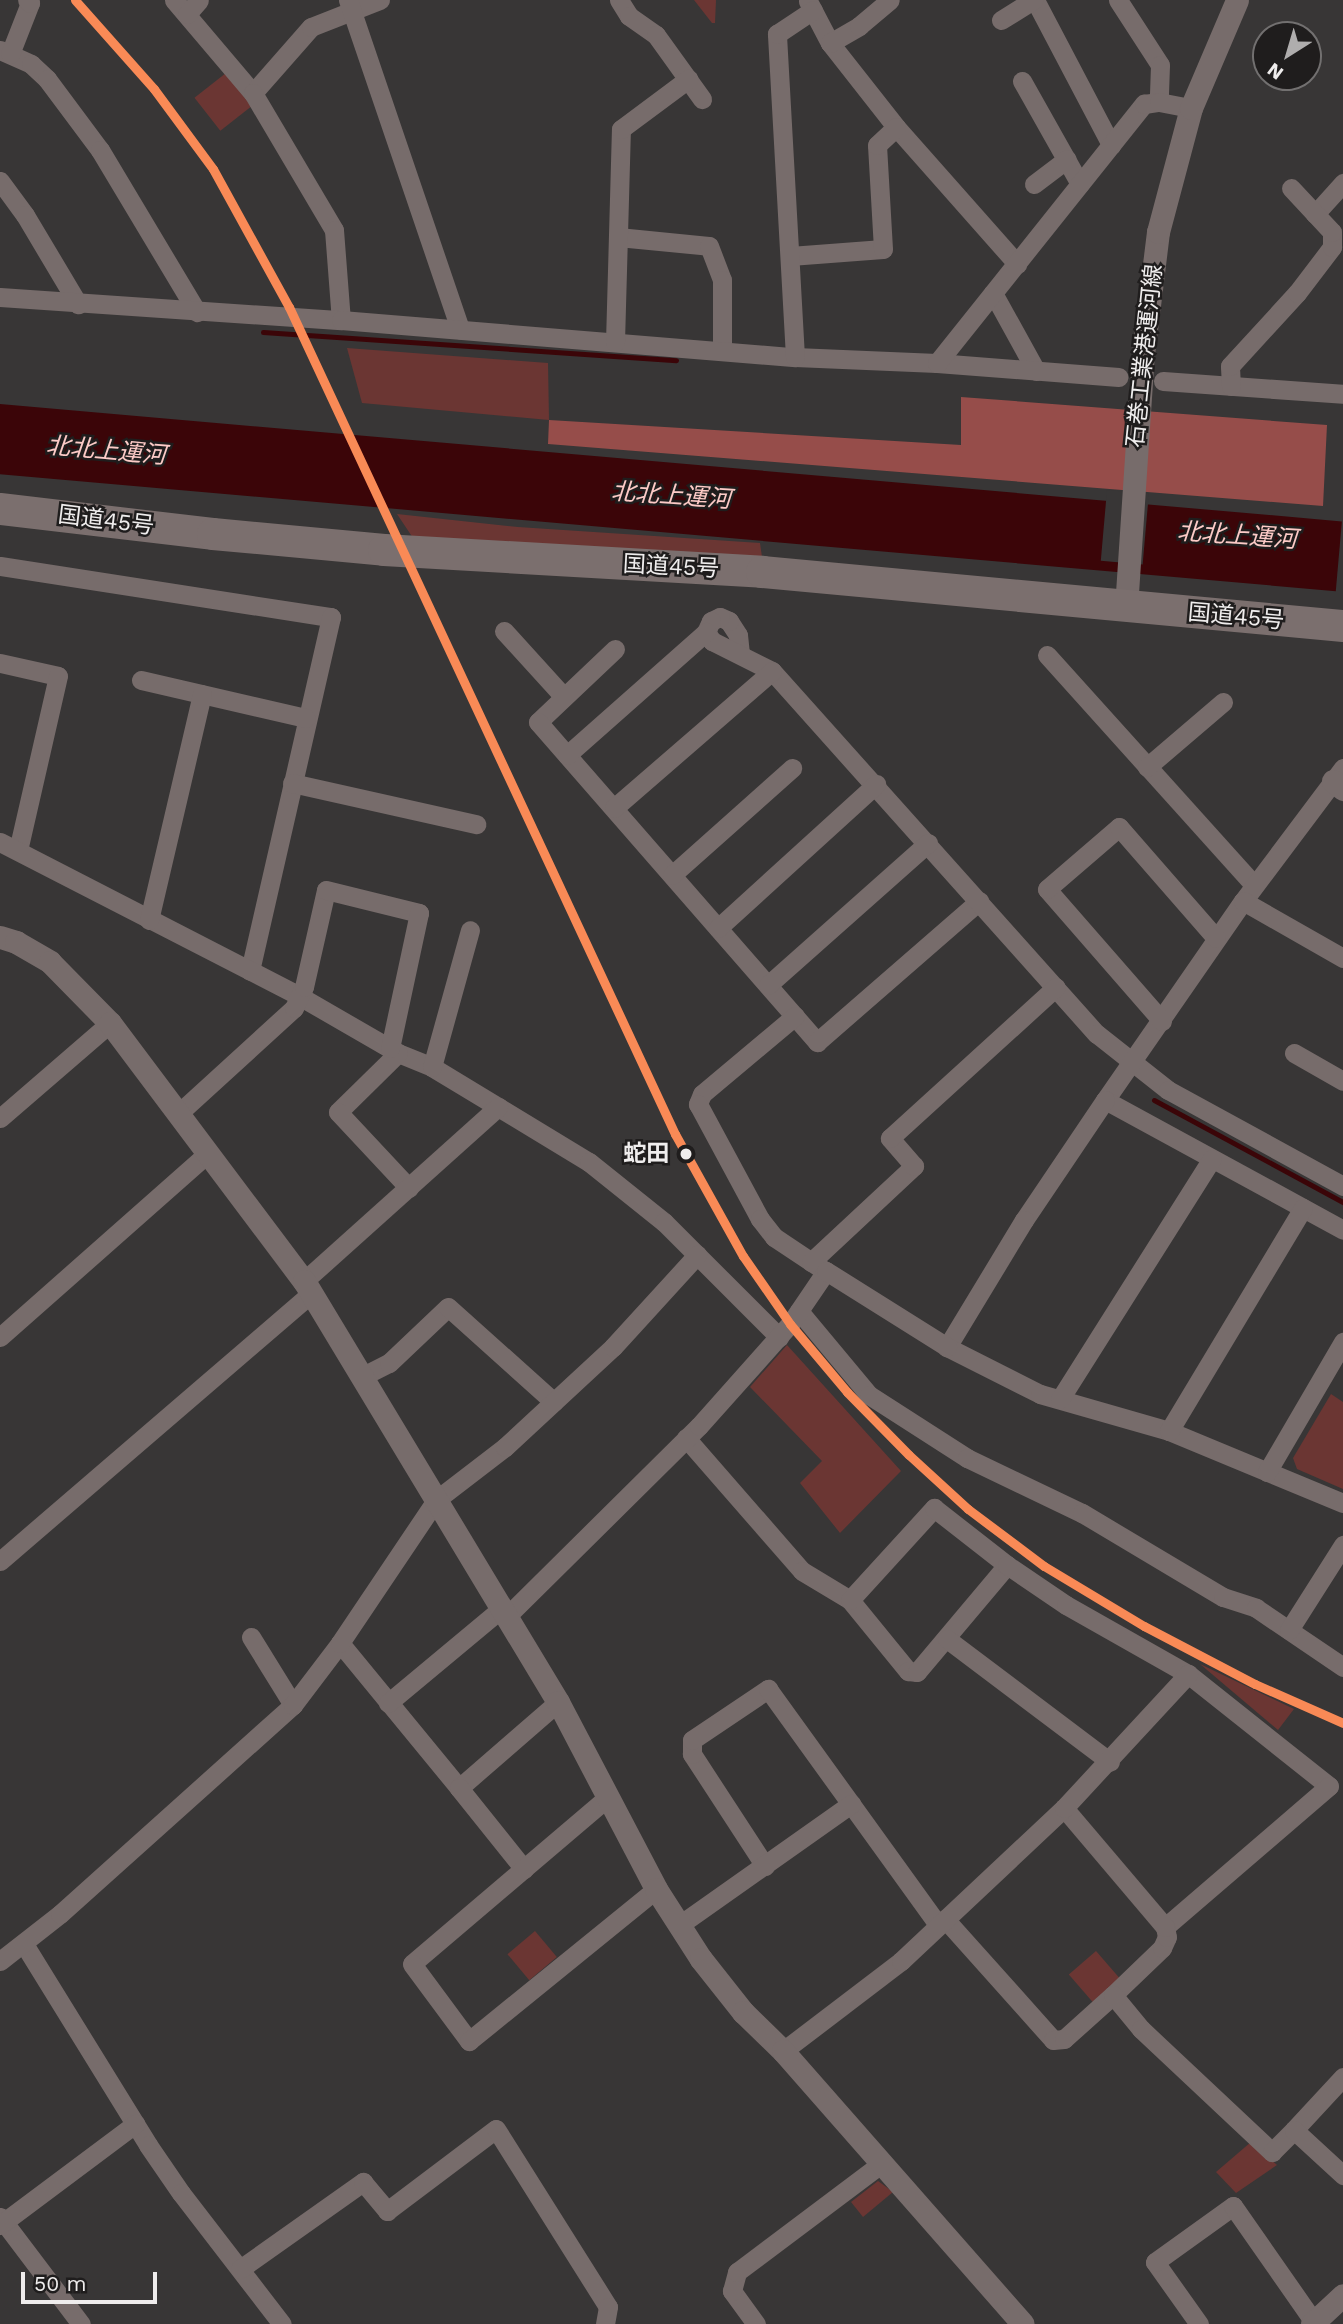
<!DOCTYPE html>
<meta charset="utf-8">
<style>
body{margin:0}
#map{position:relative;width:1343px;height:2324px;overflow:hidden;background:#383636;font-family:"Work Sans","Noto Sans JP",sans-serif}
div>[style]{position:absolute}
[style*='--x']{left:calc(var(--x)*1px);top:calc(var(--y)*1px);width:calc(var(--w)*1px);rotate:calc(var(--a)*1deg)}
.green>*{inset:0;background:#6b3633;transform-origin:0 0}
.forest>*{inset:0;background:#964d4a}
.water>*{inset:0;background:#3b0508;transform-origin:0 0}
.pier>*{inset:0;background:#383636;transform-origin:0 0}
.stream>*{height:5px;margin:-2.5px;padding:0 2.5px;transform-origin:2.5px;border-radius:2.5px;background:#3b0508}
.minor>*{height:19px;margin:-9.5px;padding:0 9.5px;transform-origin:9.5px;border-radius:9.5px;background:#776c6b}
.tertiary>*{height:23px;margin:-11.5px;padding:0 11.5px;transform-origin:11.5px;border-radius:11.5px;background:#776c6b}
.trunk>*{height:32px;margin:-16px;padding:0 16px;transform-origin:16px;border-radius:16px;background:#7b6f6e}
.rail-1>*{height:9px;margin:-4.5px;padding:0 4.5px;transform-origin:4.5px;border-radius:4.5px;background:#f98a56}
.dots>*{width:19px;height:19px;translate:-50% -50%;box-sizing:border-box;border:4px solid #1f1d1d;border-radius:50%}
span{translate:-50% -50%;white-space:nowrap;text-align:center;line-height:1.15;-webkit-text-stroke:5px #1f1d1d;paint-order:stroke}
.street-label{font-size:23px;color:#efeded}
.stop-label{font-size:23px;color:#efeded;font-weight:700}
.right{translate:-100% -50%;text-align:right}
.water-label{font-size:24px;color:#fdcbc7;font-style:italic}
.north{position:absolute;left:1252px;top:21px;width:70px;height:70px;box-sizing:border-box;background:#1f1d1d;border:2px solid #727070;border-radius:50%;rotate:217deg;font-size:19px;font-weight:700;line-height:28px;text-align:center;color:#efeded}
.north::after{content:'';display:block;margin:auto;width:24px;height:32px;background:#afadad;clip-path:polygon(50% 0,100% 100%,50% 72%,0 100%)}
.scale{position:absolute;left:21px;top:2272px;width:136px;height:32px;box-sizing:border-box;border:4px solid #efeded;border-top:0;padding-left:9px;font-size:21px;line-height:24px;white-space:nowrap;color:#efeded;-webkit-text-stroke:5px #1f1d1d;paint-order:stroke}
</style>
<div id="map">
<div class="green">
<div style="clip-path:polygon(694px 0,716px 0,715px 23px,712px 23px)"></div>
<div style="left:226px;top:73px;width:42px;height:40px;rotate:52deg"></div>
<div style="clip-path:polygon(347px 348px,548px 363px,549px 420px,362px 403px)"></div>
<div style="clip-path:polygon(397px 514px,518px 527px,760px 543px,763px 564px,413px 538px)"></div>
<div style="clip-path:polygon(787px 1345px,901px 1471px,840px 1533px,800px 1483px,822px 1461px,750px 1387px)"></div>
<div style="clip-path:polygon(1331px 1394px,1343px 1402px,1343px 1489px,1297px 1469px,1293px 1458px)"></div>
<div style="clip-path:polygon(1200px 1664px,1294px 1709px,1278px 1730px)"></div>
<div style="left:535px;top:1931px;width:34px;height:36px;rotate:50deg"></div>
<div style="left:1096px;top:1951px;width:37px;height:36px;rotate:49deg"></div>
<div style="clip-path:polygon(1251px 2142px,1277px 2165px,1236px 2193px,1216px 2172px)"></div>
<div style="clip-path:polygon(878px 2181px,893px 2192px,863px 2217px,851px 2202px)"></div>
</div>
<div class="forest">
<div style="clip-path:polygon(961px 397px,1327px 425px,1323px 506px,548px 444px,549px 420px,961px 445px)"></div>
</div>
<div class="water">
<div style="left:0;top:404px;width:1347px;height:70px;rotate:5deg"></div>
</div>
<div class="pier">
<div style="left:1107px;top:490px;width:42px;height:71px;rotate:5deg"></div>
</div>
<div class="stream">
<div style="--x:263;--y:332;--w:414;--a:3.9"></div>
<div style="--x:1154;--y:1100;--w:215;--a:28.4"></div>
</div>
<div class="minor">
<div style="--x:174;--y:0;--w:122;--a:49.7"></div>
<div style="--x:253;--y:93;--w:88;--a:-48.7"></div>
<div style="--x:311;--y:27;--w:74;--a:-21.4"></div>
<div style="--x:348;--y:0;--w:348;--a:71.2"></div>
<div style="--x:619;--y:0;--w:19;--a:58"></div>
<div style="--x:629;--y:16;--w:33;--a:35"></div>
<div style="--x:656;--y:35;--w:79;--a:54.3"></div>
<div style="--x:1035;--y:0;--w:164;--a:62.3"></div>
<div style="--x:1118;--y:0;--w:77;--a:57.1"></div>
<div style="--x:1160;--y:65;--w:37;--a:92"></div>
<div style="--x:808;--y:1;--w:47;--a:62.4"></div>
<div style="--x:830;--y:43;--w:107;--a:51.8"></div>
<div style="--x:896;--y:127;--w:183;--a:48.5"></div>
<div style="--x:187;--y:14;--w:18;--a:-49"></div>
<div style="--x:1001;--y:20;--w:38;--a:-32"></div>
<div style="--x:830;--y:43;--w:34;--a:-30"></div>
<div style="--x:859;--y:26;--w:40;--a:-40"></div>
<div style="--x:0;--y:50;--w:34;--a:24"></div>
<div style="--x:31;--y:64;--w:22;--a:43"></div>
<div style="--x:47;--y:79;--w:89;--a:53.3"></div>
<div style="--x:100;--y:150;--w:189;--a:59.1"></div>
<div style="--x:10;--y:54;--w:55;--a:-68.6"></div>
<div style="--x:30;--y:3;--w:4;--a:-135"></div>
<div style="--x:1022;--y:81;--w:118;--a:60.6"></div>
<div style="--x:253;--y:93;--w:159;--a:59.4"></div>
<div style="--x:334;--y:230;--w:90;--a:85.6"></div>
<div style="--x:0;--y:181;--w:42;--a:53.7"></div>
<div style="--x:25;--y:215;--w:104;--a:59.2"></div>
<div style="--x:1034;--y:184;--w:41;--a:-37.1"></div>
<div style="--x:1315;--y:214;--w:42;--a:-47.9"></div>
<div style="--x:618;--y:237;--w:91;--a:5.6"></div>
<div style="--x:709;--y:246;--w:36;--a:69"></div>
<div style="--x:722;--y:280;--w:71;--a:90"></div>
<div style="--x:790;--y:256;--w:93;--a:-4.3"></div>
<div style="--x:883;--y:249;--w:104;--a:-93.3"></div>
<div style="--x:877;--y:145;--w:26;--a:-43"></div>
<div style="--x:993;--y:293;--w:89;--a:61.1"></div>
<div style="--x:0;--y:297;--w:342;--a:3.9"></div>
<div style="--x:341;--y:320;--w:456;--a:4.7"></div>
<div style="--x:795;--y:357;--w:142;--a:2.4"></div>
<div style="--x:937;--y:363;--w:182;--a:4.4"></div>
<div style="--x:615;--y:342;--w:213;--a:-88.4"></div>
<div style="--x:621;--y:129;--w:84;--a:-36.7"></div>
<div style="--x:795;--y:357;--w:324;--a:-93.2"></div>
<div style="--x:777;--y:34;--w:43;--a:-33.7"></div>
<div style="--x:937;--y:363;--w:332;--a:-51.4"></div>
<div style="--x:1144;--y:104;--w:15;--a:-8"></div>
<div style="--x:1159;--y:102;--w:33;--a:11"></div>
<div style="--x:1163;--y:381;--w:180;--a:4.1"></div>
<div style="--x:1231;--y:386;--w:20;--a:-93"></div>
<div style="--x:1230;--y:366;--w:99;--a:-47.5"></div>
<div style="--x:1297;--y:293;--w:58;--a:-52.7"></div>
<div style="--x:1332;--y:247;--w:15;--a:-90"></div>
<div style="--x:1332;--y:232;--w:60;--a:-133"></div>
<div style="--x:0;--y:566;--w:335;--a:8.8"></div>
<div style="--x:331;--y:617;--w:363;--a:102.9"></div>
<div style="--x:504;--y:631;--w:89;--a:47.7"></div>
<div style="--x:615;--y:649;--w:106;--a:136.5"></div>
<div style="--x:538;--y:722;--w:425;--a:48.9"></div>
<div style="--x:817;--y:1042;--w:215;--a:-41"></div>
<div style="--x:740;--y:654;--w:19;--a:-96"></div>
<div style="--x:738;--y:635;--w:17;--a:-123"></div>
<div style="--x:729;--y:621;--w:10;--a:-156"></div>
<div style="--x:720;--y:617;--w:10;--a:156"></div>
<div style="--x:711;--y:621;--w:12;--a:114"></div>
<div style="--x:706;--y:632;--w:11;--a:56"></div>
<div style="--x:712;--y:641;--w:67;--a:26.6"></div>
<div style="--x:772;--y:671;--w:487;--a:48.2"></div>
<div style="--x:1097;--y:1034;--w:90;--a:38.3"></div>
<div style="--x:1168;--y:1090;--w:200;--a:28.7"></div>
<div style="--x:1047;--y:655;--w:309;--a:48"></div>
<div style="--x:0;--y:663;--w:59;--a:12.6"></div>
<div style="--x:58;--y:676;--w:179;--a:102.9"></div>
<div style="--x:141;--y:680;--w:169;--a:13"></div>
<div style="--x:567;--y:755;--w:186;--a:-41.5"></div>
<div style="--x:1147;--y:767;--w:100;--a:-40.5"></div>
<div style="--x:1343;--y:768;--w:166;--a:126.9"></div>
<div style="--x:1243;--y:901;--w:242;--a:124.7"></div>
<div style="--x:1105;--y:1100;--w:271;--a:28.6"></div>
<div style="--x:292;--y:783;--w:189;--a:12.6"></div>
<div style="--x:614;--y:808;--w:209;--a:-40.9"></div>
<div style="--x:0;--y:842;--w:339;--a:27.2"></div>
<div style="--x:301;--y:997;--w:112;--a:30"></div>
<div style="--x:398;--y:1053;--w:37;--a:22"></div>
<div style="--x:432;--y:1067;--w:184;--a:31.2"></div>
<div style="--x:589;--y:1162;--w:96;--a:38.7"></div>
<div style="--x:664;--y:1222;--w:163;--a:45"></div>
<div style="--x:672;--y:875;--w:161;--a:-41.7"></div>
<div style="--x:1243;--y:901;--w:115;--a:29.7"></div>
<div style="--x:149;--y:920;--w:232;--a:-76.8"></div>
<div style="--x:718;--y:928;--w:214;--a:-42.3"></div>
<div style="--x:768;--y:985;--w:214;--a:-41.6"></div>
<div style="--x:795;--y:1016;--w:121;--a:140"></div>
<div style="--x:702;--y:1094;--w:11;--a:112"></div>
<div style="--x:698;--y:1104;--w:131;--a:61.7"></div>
<div style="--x:760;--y:1219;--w:23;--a:52"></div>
<div style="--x:774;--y:1237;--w:58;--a:33.7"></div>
<div style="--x:1162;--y:1021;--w:175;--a:-131.1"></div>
<div style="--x:1047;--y:889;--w:95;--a:-40.7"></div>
<div style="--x:1119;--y:827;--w:147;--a:48.9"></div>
<div style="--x:398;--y:1053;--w:84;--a:135.5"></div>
<div style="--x:338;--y:1112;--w:104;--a:46.9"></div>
<div style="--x:1294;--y:1053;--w:56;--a:29.7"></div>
<div style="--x:432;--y:1067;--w:142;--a:-74.5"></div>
<div style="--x:1105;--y:1100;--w:145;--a:124"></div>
<div style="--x:1024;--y:1220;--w:149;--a:121.2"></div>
<div style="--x:947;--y:1347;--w:104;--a:26.8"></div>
<div style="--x:1040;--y:1394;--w:134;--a:16"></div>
<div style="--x:1169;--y:1431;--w:188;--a:22.5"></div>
<div style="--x:180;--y:1112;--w:154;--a:-42.4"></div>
<div style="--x:294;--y:1008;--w:23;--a:-65"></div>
<div style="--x:304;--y:987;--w:99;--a:-77.2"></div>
<div style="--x:326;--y:890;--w:96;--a:13.9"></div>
<div style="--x:419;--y:913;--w:138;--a:102.1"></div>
<div style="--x:0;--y:1118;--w:145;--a:-40.8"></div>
<div style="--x:811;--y:1262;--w:141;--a:-43"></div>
<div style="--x:914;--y:1166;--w:37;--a:-131"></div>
<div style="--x:890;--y:1138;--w:224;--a:-42.3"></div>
<div style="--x:304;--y:1281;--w:261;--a:-41.9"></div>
<div style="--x:799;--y:1311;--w:109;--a:50.2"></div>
<div style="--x:869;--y:1395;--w:117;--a:32.7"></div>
<div style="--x:967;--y:1458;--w:127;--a:25.6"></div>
<div style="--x:1082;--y:1513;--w:164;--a:30.8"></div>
<div style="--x:1223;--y:1597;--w:35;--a:18"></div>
<div style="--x:1256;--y:1608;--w:105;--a:34.1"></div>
<div style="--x:0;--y:1337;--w:278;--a:-41.5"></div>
<div style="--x:361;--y:1377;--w:31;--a:-27"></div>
<div style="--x:389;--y:1363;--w:81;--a:-43.5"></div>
<div style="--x:448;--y:1307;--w:142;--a:41.9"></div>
<div style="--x:1060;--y:1399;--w:284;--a:-57.7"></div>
<div style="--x:1169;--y:1431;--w:260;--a:-59"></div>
<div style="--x:686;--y:1438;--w:176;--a:48.9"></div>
<div style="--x:802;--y:1571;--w:56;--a:31.1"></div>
<div style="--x:850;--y:1600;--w:92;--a:50.8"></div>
<div style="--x:908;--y:1671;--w:9;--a:6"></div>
<div style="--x:917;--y:1672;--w:140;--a:-49.9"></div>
<div style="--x:1267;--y:1472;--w:151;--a:-59.7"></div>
<div style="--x:0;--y:1561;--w:411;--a:-40.7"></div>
<div style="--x:850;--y:1600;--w:125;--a:-47.6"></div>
<div style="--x:934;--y:1508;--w:93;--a:38"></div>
<div style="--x:1007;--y:1565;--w:71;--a:34.1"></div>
<div style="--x:1066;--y:1605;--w:140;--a:29.5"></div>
<div style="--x:1188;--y:1674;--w:180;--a:38.5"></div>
<div style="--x:1329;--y:1786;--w:216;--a:139.3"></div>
<div style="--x:507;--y:1616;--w:270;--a:-44.7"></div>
<div style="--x:699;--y:1426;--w:137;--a:-48.3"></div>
<div style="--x:790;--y:1324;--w:64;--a:-55.8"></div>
<div style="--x:826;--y:1271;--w:143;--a:32.1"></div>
<div style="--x:1289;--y:1630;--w:101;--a:-57.6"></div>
<div style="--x:251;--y:1637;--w:80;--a:58.3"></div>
<div style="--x:947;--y:1639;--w:204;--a:37"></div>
<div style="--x:340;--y:1643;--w:188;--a:50.6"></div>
<div style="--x:459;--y:1788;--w:131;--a:-41"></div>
<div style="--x:388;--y:1703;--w:148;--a:-39.8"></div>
<div style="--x:459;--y:1788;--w:104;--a:51.3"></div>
<div style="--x:608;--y:1797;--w:257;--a:139.6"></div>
<div style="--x:412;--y:1964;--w:96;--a:53.5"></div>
<div style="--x:469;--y:2041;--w:241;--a:-39.1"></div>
<div style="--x:765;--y:1866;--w:134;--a:-123.1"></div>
<div style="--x:692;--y:1754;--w:14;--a:-90"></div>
<div style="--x:692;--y:1740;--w:92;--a:-33.9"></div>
<div style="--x:768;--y:1689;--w:291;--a:54.2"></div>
<div style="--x:945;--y:1919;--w:162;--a:48.2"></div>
<div style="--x:1053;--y:2040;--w:11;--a:-5"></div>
<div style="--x:1064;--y:2039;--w:66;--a:-41.9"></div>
<div style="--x:1113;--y:1995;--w:68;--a:-43.8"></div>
<div style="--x:1162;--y:1948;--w:12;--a:-66"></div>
<div style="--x:1167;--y:1937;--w:10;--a:-101"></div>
<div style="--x:1165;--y:1927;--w:156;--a:-130.3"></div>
<div style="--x:678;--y:1926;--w:212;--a:-35.2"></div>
<div style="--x:24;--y:1944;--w:236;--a:58.3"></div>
<div style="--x:148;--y:2145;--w:58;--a:55.5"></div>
<div style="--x:181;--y:2193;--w:165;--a:52.4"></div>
<div style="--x:0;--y:1961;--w:76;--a:-38.1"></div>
<div style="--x:60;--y:1914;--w:313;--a:-41.9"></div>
<div style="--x:293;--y:1705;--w:78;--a:-52.8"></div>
<div style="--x:340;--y:1643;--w:172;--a:-56.1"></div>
<div style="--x:436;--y:1500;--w:87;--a:-37.5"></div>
<div style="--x:505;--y:1447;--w:147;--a:-42.8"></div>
<div style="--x:613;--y:1347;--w:125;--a:-47.6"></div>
<div style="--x:1113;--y:1995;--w:44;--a:50.5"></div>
<div style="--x:1141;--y:2029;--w:180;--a:43.2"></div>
<div style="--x:1272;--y:2152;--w:31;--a:-45"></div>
<div style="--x:783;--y:2051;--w:148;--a:-37.3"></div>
<div style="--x:901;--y:1961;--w:224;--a:-43.2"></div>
<div style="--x:1064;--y:1808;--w:183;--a:-47.2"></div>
<div style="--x:1343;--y:2077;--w:72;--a:132.8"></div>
<div style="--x:1294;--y:2130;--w:67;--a:42.6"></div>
<div style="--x:0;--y:2217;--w:134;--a:52.9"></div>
<div style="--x:0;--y:2225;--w:169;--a:-36.8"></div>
<div style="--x:240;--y:2269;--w:151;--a:-35.3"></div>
<div style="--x:363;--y:2182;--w:38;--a:50"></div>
<div style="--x:387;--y:2211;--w:136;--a:-37"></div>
<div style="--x:496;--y:2129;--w:210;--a:57.8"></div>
<div style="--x:608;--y:2307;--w:17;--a:100"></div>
<div style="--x:756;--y:2324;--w:41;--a:-126"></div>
<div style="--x:732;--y:2291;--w:20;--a:-75"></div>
<div style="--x:737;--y:2272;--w:180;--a:-36.9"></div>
<div style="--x:1199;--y:2324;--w:76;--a:-125.4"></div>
<div style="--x:1155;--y:2262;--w:96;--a:-35.7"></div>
<div style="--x:1233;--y:2206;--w:141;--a:55.1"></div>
</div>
<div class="tertiary">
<div style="--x:1126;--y:608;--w:255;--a:-86.2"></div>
<div style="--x:1143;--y:354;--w:123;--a:-83"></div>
<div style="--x:1158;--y:232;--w:128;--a:-75.1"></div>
<div style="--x:1191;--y:108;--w:117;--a:-66.9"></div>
<div style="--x:1333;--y:781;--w:13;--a:39"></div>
<div style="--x:0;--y:937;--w:17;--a:17"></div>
<div style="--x:16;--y:942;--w:39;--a:30"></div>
<div style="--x:50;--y:962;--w:86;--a:45.5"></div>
<div style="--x:110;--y:1023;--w:323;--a:53.1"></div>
<div style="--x:304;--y:1281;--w:492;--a:58.9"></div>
<div style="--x:558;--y:1702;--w:211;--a:62.3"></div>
<div style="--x:656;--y:1889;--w:83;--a:57.3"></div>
<div style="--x:701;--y:1959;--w:68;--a:51.6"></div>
<div style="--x:743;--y:2012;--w:56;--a:44.3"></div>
<div style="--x:783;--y:2051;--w:363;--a:48.7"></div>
<div style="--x:1312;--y:2324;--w:42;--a:-43.1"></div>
</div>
<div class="trunk">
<div style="--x:0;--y:509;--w:214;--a:6.7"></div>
<div style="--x:213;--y:534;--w:172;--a:5.3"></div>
<div style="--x:384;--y:550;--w:379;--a:3.3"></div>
<div style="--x:762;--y:572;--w:584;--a:5.31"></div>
</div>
<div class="rail-1">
<div style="--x:75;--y:0;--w:119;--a:48.4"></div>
<div style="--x:154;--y:89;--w:99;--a:53.6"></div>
<div style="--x:213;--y:169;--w:158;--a:61.2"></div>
<div style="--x:289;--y:307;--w:913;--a:64.98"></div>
<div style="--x:675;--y:1134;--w:140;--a:60.9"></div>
<div style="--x:743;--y:1256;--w:83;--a:55.3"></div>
<div style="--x:790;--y:1324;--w:89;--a:50"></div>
<div style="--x:847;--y:1392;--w:88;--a:45.5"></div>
<div style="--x:909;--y:1455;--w:80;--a:42.5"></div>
<div style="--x:968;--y:1509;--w:95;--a:36.9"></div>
<div style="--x:1044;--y:1566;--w:117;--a:31"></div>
<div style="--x:1144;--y:1626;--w:125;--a:27.6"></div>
<div style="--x:1255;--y:1684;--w:96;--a:23.9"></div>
</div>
<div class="dots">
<div style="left:686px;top:1154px;background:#efeded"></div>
</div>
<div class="street-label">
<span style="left:1145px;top:356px;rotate:-84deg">石巻工業港運河線</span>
<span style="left:106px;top:521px;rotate:7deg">国道45号</span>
<span style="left:671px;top:567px;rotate:3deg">国道45号</span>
<span style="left:1236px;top:617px;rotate:5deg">国道45号</span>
</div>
<div class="stop-label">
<span class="right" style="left:669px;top:1154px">蛇田</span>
</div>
<div class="water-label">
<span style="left:106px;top:451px;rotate:5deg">北北上運河</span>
<span style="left:671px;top:496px;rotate:4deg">北北上運河</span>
<span style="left:1237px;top:536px;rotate:4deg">北北上運河</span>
</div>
<div class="north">N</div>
<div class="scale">50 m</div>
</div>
